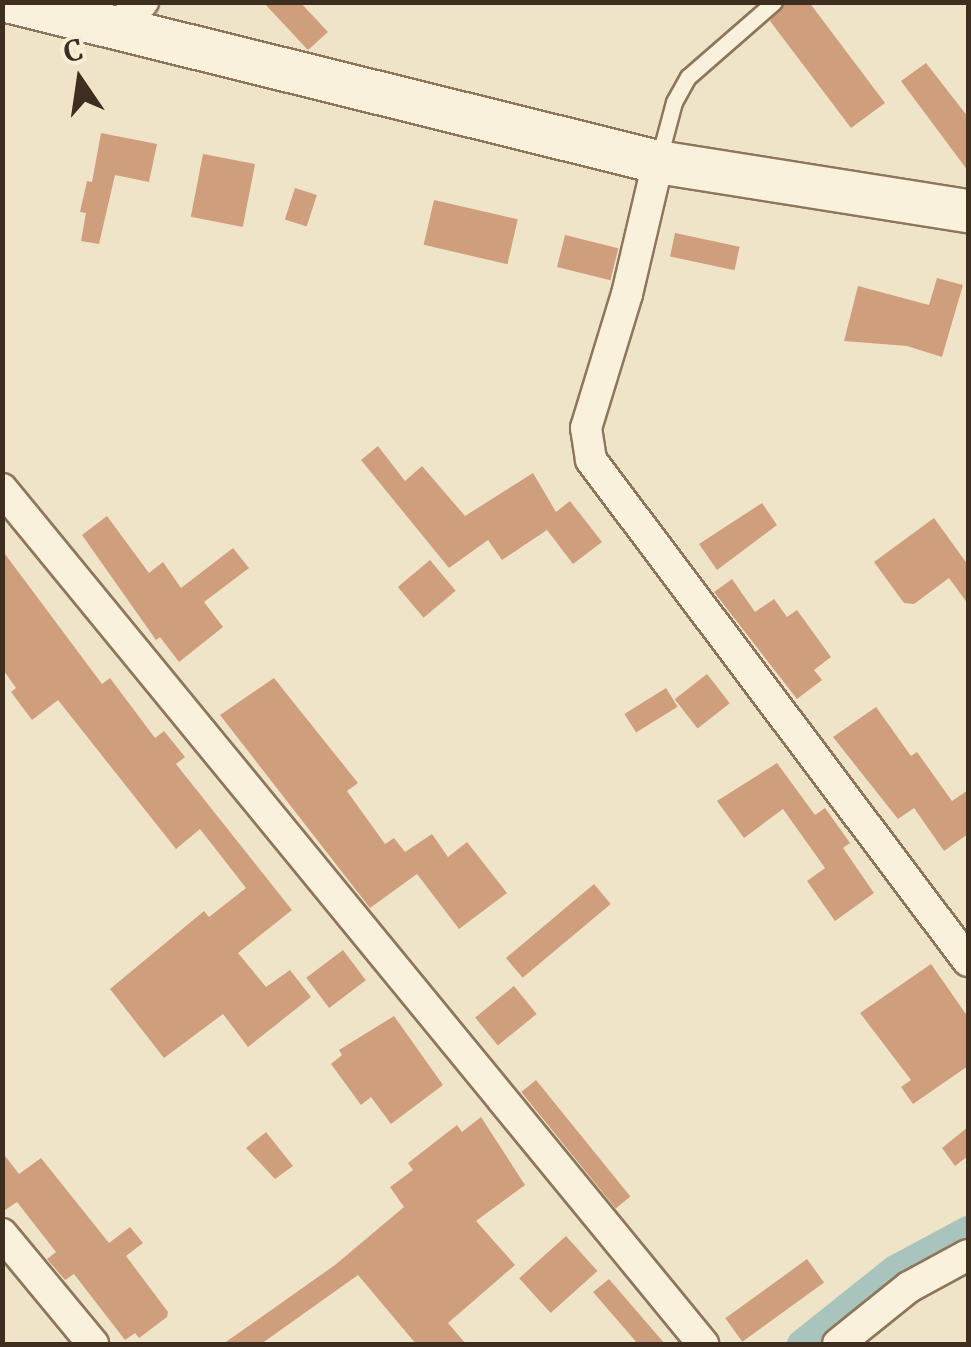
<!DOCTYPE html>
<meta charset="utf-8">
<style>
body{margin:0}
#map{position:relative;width:971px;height:1347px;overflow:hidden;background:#f0e4c8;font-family:Merriweather,serif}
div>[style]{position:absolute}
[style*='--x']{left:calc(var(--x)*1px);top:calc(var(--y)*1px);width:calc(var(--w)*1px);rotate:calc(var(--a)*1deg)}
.canal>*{height:28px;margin:-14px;padding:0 14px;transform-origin:14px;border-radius:14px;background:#a9c4bc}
.building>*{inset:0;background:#cf9f7d;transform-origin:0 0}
.roads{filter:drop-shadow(2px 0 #8d765c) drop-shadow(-2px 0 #8d765c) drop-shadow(0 2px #8d765c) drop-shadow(0 -2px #8d765c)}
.lane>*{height:15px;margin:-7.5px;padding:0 7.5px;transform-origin:7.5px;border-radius:7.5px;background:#faf1dc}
.street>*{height:30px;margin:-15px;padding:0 15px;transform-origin:15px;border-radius:15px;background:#faf1dc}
.secondary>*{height:42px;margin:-21px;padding:0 21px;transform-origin:21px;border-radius:21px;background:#faf1dc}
span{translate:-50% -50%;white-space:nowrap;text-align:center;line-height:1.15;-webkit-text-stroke:9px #f7eed8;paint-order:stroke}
.frame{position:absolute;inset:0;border:5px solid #3d2e20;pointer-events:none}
.north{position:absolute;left:30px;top:30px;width:100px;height:100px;-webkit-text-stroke:8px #f7eed8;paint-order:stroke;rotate:347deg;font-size:28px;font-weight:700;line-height:40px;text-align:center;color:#3d2e20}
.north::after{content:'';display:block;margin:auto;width:35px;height:45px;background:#3d2e20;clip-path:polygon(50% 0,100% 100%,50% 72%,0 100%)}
</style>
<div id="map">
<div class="canal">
<div style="--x:801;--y:1344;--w:120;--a:-38.6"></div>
<div style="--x:895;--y:1269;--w:83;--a:-28.1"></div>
</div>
<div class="building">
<div style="clip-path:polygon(263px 2px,300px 2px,328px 32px,308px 50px)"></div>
<div style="clip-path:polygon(785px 2px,809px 2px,885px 103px,851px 128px,770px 21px)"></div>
<div style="clip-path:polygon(926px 63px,968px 117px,968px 171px,901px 81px)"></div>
<div style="clip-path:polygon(101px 133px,157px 144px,149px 182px,115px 175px,99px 244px,81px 241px,86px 213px,80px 212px,87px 181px,92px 182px)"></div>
<div style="left:203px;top:154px;width:53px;height:64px;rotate:11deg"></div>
<div style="left:295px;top:188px;width:23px;height:33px;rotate:18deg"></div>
<div style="left:434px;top:200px;width:86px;height:46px;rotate:13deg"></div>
<div style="left:675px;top:233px;width:66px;height:24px;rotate:12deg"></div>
<div style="left:565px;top:235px;width:55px;height:33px;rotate:14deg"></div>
<div style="clip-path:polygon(937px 278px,963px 285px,942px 357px,907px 346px,844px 341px,858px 286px,929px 305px)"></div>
<div style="clip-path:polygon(378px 446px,405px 481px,422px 466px,465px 516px,533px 473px,556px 512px,570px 501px,602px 542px,573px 564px,547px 530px,502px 560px,488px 540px,449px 568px,361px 460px)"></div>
<div style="clip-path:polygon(762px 503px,777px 525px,717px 570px,699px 544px)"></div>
<div style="clip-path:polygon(107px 516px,149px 573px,163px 562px,181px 588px,233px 548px,249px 568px,204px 602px,223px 627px,179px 662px,160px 637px,156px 640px,82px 535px)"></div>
<div style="clip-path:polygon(934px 518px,968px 565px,968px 604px,949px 578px,914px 604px,904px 603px,874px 562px)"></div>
<div style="clip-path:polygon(2px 550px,102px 684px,110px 678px,155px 738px,164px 731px,185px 757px,176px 764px,292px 910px,238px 953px,266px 987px,290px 970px,311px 997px,248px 1047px,223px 1014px,164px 1058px,110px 989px,204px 911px,209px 917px,246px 888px,200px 829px,176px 849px,58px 700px,32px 720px,11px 692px,16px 688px,2px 668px)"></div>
<div style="left:430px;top:560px;width:40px;height:42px;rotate:50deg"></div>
<div style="clip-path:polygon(732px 579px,755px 612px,774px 599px,787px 617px,797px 610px,831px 657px,814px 670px,822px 680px,797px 699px,714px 592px)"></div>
<div style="left:707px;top:674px;width:37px;height:41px;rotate:52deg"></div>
<div style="clip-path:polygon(274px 678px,358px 783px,347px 791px,385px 844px,394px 838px,405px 852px,432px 834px,448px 857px,467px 842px,507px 893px,459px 929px,417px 874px,370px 908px,220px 715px)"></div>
<div style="left:666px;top:688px;width:22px;height:49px;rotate:58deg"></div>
<div style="clip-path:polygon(876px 707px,911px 756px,917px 752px,952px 801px,968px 790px,968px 834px,944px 851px,914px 808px,898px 819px,833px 737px)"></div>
<div style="clip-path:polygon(777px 763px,815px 815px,825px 808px,850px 843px,843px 848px,874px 893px,835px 921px,807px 881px,825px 868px,783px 809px,744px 838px,717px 801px)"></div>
<div style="left:594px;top:884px;width:26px;height:115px;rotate:50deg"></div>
<div style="left:343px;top:950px;width:38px;height:46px;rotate:53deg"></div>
<div style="clip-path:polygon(931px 964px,968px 1017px,968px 1066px,913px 1104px,901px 1087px,911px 1080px,860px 1013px)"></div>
<div style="left:514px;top:986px;width:36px;height:50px;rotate:51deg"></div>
<div style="clip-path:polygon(394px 1016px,443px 1085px,391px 1124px,371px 1097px,361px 1105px,331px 1064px,342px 1055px,339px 1050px)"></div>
<div style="left:536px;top:1080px;width:150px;height:19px;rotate:51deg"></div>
<div style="clip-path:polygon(481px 1117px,525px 1185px,476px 1221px,515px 1265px,448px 1323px,466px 1344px,416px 1344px,358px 1275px,261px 1344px,223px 1344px,335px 1265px,404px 1207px,390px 1187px,413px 1170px,408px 1163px,457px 1125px,462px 1132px)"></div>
<div style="clip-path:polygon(968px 1127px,968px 1156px,955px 1166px,942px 1148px)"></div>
<div style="clip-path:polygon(266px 1132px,293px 1166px,275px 1179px,246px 1148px)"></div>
<div style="clip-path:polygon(2px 1152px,19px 1174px,41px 1158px,109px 1243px,130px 1227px,143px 1243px,126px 1256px,168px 1312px,167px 1317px,139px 1338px,135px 1333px,125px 1340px,74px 1274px,65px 1280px,47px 1259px,56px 1252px,17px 1202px,2px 1212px)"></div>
<div style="left:566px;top:1236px;width:47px;height:63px;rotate:48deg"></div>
<div style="left:807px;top:1259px;width:29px;height:101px;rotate:54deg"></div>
<div style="clip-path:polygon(609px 1279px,665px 1344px,638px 1344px,593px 1292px)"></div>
</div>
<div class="roads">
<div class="lane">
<div style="--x:659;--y:158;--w:58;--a:-75"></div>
<div style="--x:674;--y:102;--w:29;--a:-61"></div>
<div style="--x:688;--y:77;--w:114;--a:-41.1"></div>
</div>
<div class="street">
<div style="--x:112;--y:30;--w:42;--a:-42.1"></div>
<div style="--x:658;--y:162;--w:136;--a:103.2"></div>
<div style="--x:627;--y:294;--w:140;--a:107"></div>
<div style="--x:586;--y:428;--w:32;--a:81"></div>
<div style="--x:591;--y:460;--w:627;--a:53.04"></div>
<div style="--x:2;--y:489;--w:1106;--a:50.65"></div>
<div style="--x:2;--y:1234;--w:143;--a:50.4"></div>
<div style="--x:838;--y:1344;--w:91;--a:-38.8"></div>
<div style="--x:909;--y:1287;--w:67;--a:-28.5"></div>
</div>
<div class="secondary">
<div style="--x:11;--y:2;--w:666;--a:13.89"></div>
<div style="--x:658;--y:162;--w:314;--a:9"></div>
</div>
</div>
<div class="frame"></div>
<div class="north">С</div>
</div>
